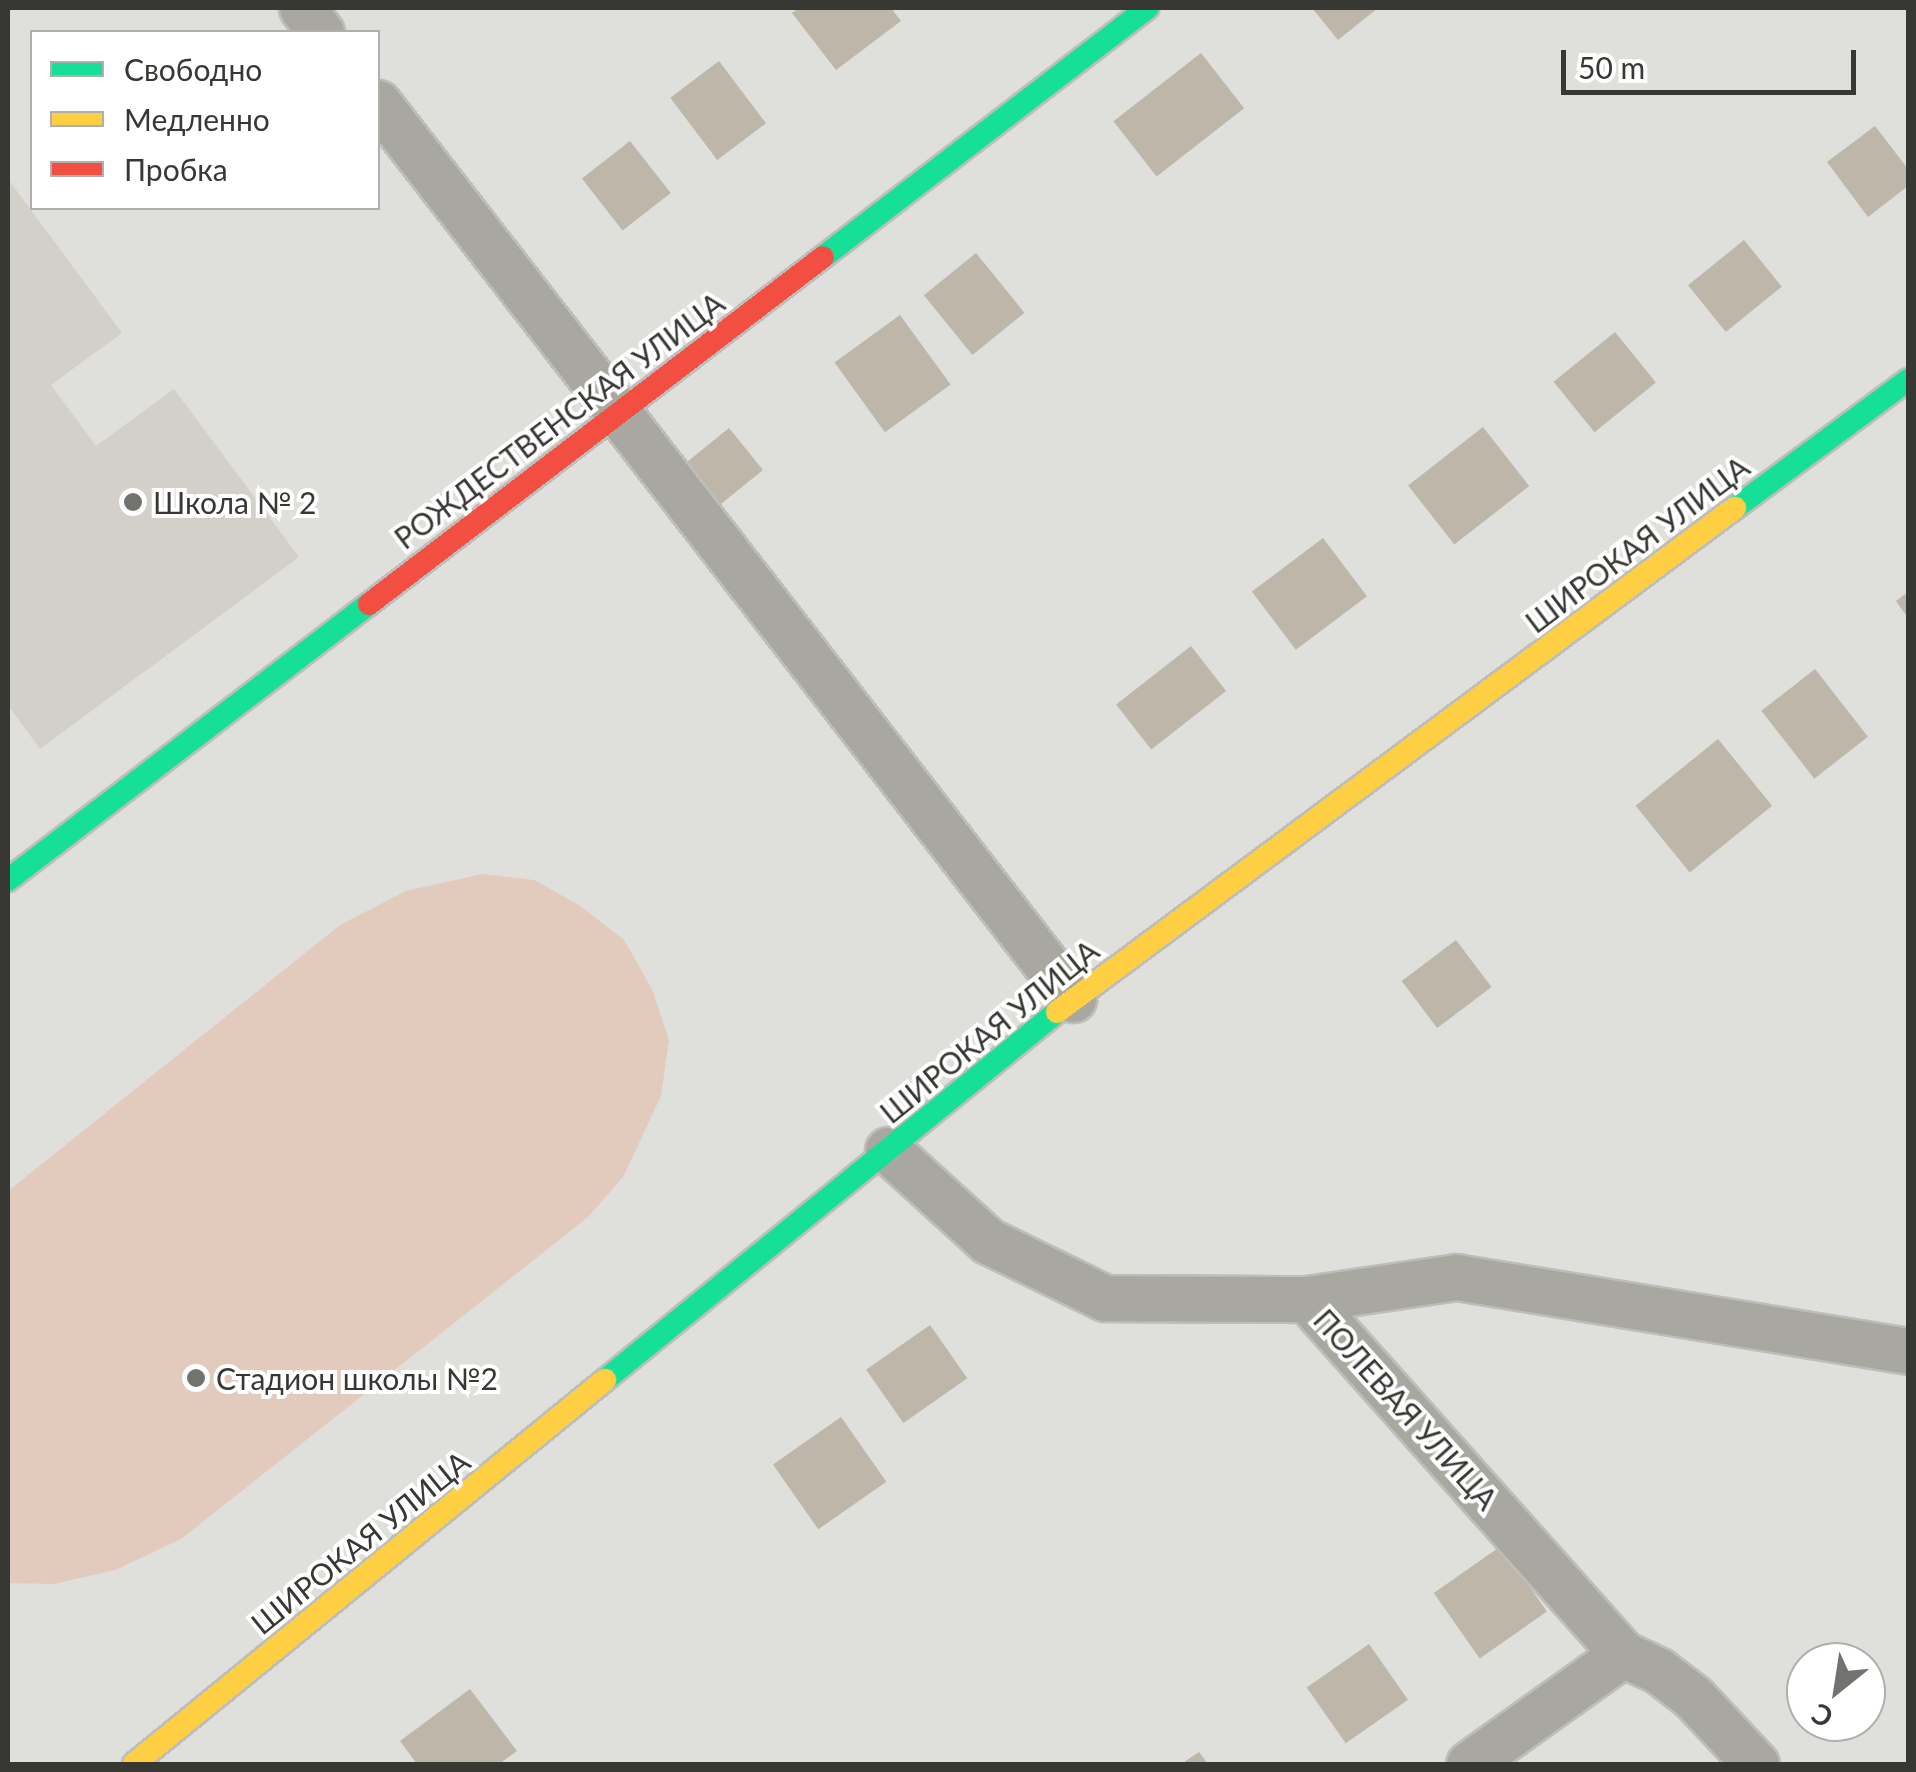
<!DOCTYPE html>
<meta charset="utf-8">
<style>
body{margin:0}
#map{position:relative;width:1916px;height:1772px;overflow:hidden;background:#dfdfdb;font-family:Lato,sans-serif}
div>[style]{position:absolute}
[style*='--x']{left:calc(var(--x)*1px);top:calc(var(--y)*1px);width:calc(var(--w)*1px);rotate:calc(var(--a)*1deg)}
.built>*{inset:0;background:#d2d0c8}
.green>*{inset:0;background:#e2cbbc}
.building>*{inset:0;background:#beb6a9;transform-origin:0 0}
.roads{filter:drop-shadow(2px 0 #bdbdba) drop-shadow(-2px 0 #bdbdba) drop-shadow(0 2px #bdbdba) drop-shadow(0 -2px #bdbdba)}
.street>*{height:45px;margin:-22.5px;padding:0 22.5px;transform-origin:22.5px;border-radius:22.5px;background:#a8a8a1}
.fast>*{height:22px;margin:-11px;padding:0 11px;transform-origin:11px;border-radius:11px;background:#16e098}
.slow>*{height:22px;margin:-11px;padding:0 11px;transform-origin:11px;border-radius:11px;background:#ffcf43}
.jam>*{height:22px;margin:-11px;padding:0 11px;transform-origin:11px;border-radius:11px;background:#f24e42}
.dots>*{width:28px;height:28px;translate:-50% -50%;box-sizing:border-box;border:5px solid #fff;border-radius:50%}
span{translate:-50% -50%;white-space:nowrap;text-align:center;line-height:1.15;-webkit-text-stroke:8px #fff;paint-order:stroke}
.street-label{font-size:30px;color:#373734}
.poi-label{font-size:30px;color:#373734}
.left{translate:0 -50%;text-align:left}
.frame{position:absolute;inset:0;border:10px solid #373734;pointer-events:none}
.legend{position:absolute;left:30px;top:30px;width:350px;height:180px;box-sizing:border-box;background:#fff;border:2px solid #afafae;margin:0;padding:12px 18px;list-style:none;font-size:30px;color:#373734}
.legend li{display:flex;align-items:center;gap:20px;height:50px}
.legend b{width:50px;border:2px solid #afafae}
.north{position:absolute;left:1786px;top:1642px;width:100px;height:100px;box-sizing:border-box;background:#fff;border:2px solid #afafae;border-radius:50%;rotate:210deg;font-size:28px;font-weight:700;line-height:40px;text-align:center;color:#373734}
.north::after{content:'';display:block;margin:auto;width:35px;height:45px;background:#72726e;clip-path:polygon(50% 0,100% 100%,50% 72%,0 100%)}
.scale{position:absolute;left:1561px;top:50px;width:295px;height:45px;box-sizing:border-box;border:5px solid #373734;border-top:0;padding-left:12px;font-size:30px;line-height:35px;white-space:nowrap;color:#373734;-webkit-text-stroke:8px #fff;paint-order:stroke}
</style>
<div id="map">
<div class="built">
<div style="clip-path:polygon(8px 179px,122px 333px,51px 385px,96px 446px,174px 389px,299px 557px,40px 749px,8px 705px)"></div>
</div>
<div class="green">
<div style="clip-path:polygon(482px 874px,534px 880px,579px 905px,624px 940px,652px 989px,669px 1040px,661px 1096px,623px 1177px,588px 1217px,181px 1539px,115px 1570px,54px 1584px,8px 1583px,8px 1191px,340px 925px,406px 891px)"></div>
</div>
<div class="building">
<div style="clip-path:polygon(799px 8px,891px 8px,901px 21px,836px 70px,792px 13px)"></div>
<div style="clip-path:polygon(1312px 8px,1378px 8px,1338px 40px)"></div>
<div style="left:1201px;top:53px;width:70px;height:111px;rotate:52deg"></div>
<div style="left:719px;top:61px;width:78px;height:61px;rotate:53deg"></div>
<div style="clip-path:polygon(1875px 126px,1908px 169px,1908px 186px,1868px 217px,1827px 162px)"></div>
<div style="left:630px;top:141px;width:66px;height:61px;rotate:52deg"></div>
<div style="left:1744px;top:240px;width:60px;height:72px;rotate:51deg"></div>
<div style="left:976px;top:253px;width:77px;height:67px;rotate:51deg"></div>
<div style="left:900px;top:315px;width:86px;height:81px;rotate:54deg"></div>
<div style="left:1615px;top:332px;width:65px;height:79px;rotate:51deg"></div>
<div style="left:1483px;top:427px;width:75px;height:95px;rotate:52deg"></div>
<div style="left:729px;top:428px;width:54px;height:68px;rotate:51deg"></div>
<div style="left:1323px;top:538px;width:73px;height:89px;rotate:53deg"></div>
<div style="clip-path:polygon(1908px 592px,1908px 618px,1896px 601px)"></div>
<div style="left:1191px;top:646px;width:57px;height:95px;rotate:52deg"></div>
<div style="left:1815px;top:669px;width:86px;height:68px;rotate:52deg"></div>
<div style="left:1718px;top:739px;width:86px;height:106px;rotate:51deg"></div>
<div style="left:1456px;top:940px;width:59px;height:68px;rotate:53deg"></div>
<div style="left:930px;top:1325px;width:65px;height:78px;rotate:55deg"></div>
<div style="left:841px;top:1417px;width:79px;height:83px;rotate:55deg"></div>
<div style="left:1501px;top:1546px;width:80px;height:82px;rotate:55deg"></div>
<div style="left:1369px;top:1644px;width:68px;height:76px;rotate:55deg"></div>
<div style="clip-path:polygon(470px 1689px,517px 1751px,499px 1764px,417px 1764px,400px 1741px)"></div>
<div style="clip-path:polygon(1199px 1752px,1208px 1764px,1181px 1764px)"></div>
</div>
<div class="roads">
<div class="street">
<div style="--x:302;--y:8;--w:31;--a:52"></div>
<div style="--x:378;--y:103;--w:1134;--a:52.2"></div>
<div style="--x:888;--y:1150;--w:135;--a:42.3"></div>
<div style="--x:988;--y:1241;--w:130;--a:26"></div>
<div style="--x:1105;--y:1298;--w:202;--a:0.3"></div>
<div style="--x:1623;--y:1654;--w:40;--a:25"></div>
<div style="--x:1659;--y:1671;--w:43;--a:37.4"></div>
<div style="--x:1693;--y:1697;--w:92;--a:46.8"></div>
<div style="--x:1469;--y:1764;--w:189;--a:-35.5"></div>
<div style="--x:1623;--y:1654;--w:475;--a:-131.7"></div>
<div style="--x:1307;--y:1299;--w:151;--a:-8.4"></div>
<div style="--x:1456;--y:1277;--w:458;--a:9.3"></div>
</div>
<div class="fast">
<div style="--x:823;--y:257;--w:409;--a:-37.5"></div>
<div style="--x:1735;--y:508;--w:215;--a:-36.5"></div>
<div style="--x:8;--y:880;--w:454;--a:-37.4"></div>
<div style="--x:605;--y:1380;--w:583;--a:-39.15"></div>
</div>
<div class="slow">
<div style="--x:1057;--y:1012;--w:845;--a:-36.63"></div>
<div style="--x:134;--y:1764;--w:608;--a:-39.19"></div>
</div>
<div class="jam">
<div style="--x:369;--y:604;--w:571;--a:-37.39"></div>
</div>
</div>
<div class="dots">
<div style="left:133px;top:502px;background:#72726e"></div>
<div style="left:196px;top:1378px;background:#72726e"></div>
</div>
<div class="street-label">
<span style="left:559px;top:420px;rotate:-37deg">РОЖДЕСТВЕНСКАЯ УЛИЦА</span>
<span style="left:1637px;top:544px;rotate:-37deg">ШИРОКАЯ УЛИЦА</span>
<span style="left:989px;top:1031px;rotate:-39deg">ШИРОКАЯ УЛИЦА</span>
<span style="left:1406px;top:1409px;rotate:48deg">ПОЛЕВАЯ УЛИЦА</span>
<span style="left:360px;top:1542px;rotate:-39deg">ШИРОКАЯ УЛИЦА</span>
</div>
<div class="poi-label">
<span class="left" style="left:153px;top:502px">Школа № 2</span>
<span class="left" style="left:216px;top:1378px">Стадион школы №2</span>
</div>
<div class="frame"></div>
<ul class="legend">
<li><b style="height:12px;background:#16e098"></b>Свободно</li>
<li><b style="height:12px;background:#ffcf43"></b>Медленно</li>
<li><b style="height:12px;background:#f24e42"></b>Пробка</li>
</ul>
<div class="north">С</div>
<div class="scale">50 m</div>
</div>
